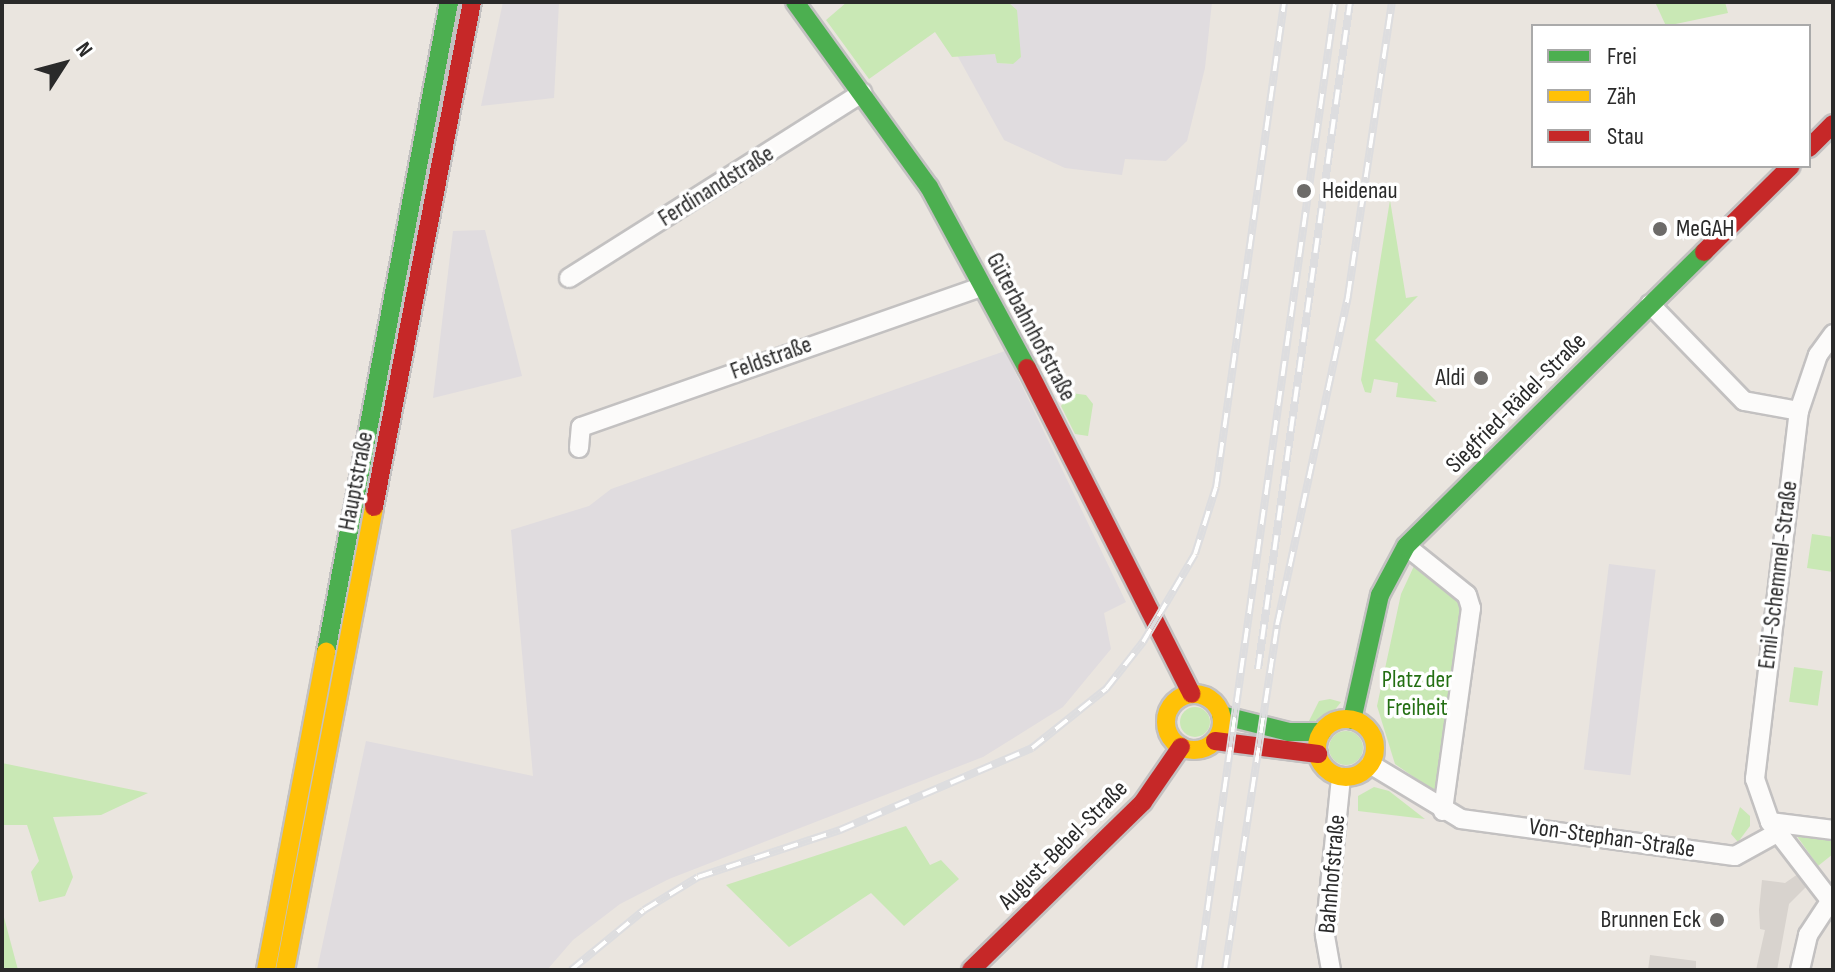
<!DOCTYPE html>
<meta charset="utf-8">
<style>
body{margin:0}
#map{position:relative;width:1835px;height:972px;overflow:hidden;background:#eae5df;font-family:"Sofia Sans Condensed",sans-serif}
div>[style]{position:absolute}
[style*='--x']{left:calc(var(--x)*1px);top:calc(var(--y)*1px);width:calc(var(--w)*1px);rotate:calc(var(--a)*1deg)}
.industrial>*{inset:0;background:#e0dcdf;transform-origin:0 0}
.green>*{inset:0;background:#c9e8b5;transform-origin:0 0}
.round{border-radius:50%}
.plaza>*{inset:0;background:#d8d3ce}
.roads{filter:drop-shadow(2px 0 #c3c1c1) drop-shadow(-2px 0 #c3c1c1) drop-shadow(0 2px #c3c1c1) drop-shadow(0 -2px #c3c1c1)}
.street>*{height:18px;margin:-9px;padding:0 9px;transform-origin:9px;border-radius:9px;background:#fcfbfa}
.fast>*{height:18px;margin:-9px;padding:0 9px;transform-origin:9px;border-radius:9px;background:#4caf50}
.slow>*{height:18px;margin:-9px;padding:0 9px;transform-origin:9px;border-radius:9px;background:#ffc107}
.slow>.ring{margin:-9px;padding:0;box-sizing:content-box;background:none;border:18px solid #ffc107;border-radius:50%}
.jam>*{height:18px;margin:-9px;padding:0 9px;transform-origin:9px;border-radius:9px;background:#c62828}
.rail>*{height:8px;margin-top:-4px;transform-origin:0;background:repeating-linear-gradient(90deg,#fff 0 15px,#dddddf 0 30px);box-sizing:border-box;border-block:2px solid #dddddf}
.dots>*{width:22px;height:22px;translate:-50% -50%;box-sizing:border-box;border:4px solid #fff;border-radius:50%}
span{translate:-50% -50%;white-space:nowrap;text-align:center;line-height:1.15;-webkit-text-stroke:7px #fff;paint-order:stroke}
.street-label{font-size:24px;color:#2a2a2a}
.poi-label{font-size:24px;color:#2a2a2a}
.left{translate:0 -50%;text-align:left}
.right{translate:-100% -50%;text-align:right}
.park-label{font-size:24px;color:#246f13}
.frame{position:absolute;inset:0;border:4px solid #2a2a2a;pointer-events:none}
.legend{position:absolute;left:1531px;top:24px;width:280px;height:144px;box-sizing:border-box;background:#fff;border:2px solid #aaa;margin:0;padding:10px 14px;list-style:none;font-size:24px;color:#2a2a2a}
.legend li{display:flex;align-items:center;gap:16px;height:40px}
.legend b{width:40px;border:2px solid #aaa}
.north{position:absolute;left:24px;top:24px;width:80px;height:80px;-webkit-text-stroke:6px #fff;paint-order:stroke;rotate:54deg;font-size:22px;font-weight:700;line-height:32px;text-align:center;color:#2a2a2a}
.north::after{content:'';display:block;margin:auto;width:28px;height:36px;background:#2a2a2a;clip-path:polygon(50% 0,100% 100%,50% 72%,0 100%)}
</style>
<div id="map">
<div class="industrial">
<div style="clip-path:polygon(503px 2px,559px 2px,554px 98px,481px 106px)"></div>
<div style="clip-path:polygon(1008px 2px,1212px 2px,1205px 68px,1187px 141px,1166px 161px,1125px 159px,1122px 175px,1065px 168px,1004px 140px,957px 55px,995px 54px,998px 63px,1013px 64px,1017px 10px)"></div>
<div style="clip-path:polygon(485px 230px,522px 376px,433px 398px,453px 231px)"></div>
<div style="clip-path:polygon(1005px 351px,1126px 602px,1104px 613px,1111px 649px,1063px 707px,983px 757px,669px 879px,620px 904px,573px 940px,547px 970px,317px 970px,366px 741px,533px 776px,511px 530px,589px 506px,611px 489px)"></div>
<div style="left:1609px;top:564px;width:47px;height:207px;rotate:7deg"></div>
</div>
<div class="green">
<div style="clip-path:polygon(847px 2px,1008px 2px,1017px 10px,1021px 57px,1013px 64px,997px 63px,995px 54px,952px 57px,935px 32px,869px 79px,826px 20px)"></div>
<div style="clip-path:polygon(1655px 2px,1725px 2px,1728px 13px,1666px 26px)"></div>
<div style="clip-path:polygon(1390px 200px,1406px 298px,1418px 296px,1375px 340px,1437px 402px,1396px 397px,1398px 383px,1374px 379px,1371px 393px,1365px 392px,1361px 380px)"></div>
<div style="clip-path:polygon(1071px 393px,1086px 395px,1093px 404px,1088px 436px,1075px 434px,1061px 406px)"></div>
<div style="clip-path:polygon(1812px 534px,1833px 537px,1833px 572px,1807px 568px)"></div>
<div style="clip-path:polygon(1424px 565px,1462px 598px,1467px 612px,1441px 787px,1434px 791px,1395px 764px,1377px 706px,1401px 594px,1414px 566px)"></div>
<div style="left:1794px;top:667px;width:29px;height:35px;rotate:8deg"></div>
<div style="clip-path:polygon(1330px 699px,1341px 702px,1334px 711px,1307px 725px,1319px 701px)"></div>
<div class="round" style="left:1180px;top:707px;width:30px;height:30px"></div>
<div class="round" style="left:1329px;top:731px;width:34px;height:34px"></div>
<div style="clip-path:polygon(2px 763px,148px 793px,101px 815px,53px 817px,73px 877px,65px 896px,39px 902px,31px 872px,39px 861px,27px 825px,2px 825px)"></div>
<div style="clip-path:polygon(1374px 787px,1389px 791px,1425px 819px,1358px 811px,1358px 796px)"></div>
<div style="clip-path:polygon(1740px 807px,1750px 816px,1750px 826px,1738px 842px,1731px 834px)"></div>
<div style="clip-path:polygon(906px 826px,930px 865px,941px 860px,959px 879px,904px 926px,871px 893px,789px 947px,726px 885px)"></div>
<div style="clip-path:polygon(1794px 832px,1833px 837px,1833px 854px,1818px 866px)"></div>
<div style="clip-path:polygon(2px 910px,5px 921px,18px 970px,2px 970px)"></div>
</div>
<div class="plaza">
<div style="clip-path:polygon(1805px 869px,1813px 880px,1789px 904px,1777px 970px,1756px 970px,1765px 930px,1760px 929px,1759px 910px,1762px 880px,1785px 883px)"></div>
<div style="clip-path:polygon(1650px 955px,1696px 961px,1696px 968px,1713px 970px,1648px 970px)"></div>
</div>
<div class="roads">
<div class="street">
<div style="--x:569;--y:278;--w:347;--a:-32.3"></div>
<div style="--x:1650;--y:304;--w:135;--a:45.9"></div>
<div style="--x:1744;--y:401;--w:56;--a:10.3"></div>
<div style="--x:579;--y:448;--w:21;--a:-85"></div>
<div style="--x:581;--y:427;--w:426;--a:-19.3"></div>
<div style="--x:1406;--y:546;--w:78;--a:38.8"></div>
<div style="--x:1467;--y:595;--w:14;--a:73"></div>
<div style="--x:1471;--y:608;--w:205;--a:97.9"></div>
<div style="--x:1370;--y:764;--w:106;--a:31.1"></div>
<div style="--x:1461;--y:819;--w:276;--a:7.7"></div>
<div style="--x:1735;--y:856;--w:48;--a:-28.7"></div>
<div style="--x:1770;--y:822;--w:64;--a:7.2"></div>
<div style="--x:1830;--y:900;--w:98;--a:-127.6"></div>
<div style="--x:1770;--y:822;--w:46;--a:-109.2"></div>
<div style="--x:1755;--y:779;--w:371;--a:-83.2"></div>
<div style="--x:1799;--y:411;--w:59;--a:-71.3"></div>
<div style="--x:1818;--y:355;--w:26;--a:-54"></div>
<div style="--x:1331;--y:970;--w:36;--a:-100"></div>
<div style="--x:1325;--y:935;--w:159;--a:-84.2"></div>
<div style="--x:1800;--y:970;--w:36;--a:-77"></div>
<div style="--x:1808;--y:935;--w:45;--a:-56.7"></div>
</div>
<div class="fast">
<div style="--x:795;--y:2;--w:228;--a:54.1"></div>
<div style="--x:929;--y:187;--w:206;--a:61.6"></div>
<div style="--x:326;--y:652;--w:662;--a:-79.28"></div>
<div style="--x:1221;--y:715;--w:70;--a:14"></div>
<div style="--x:1289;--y:732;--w:33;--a:0"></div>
<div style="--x:1352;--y:720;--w:128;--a:-77.4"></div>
<div style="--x:1380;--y:595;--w:55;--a:-62"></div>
<div style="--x:1406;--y:546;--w:419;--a:-44.6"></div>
</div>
<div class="slow">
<div class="ring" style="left:1166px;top:694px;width:38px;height:38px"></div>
<div class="ring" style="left:1317px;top:719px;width:40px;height:40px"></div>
<div style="--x:266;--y:970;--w:324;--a:-79.3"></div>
<div style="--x:285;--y:970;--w:471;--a:-79.1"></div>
</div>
<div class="jam">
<div style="--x:1809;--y:148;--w:34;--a:-45"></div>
<div style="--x:1704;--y:252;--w:122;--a:-44.7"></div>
<div style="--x:1027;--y:368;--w:365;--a:63.2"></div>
<div style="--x:374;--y:507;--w:514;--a:-79.02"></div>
<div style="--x:1215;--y:741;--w:104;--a:7.2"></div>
<div style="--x:971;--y:970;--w:240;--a:-44.3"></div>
<div style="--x:1143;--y:802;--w:67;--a:-55.4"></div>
</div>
</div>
<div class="rail">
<div style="--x:1258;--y:669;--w:673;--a:-82.15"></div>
<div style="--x:571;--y:970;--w:94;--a:-39.4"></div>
<div style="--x:644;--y:910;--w:63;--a:-31.4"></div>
<div style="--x:698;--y:877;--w:150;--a:-18.3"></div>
<div style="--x:840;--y:830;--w:209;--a:-23.1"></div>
<div style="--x:1032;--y:748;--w:95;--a:-38.6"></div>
<div style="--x:1106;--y:689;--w:60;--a:-51.8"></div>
<div style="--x:1143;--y:642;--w:102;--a:-59.4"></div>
<div style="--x:1195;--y:554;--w:70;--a:-72.6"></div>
<div style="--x:1216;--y:487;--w:490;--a:-82"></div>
<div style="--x:1199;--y:970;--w:978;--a:-82"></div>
<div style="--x:1225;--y:970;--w:349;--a:-81.4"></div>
<div style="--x:1277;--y:625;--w:337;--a:-77.8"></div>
<div style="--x:1348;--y:296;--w:297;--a:-81.5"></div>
</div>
<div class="dots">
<div style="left:1304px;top:191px;background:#6d6b69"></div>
<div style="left:1660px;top:229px;background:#6d6b69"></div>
<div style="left:1481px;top:378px;background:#6d6b69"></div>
<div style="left:1717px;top:920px;background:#6d6b69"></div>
</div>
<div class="street-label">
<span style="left:716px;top:186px;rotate:-32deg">Ferdinandstraße</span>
<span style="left:1031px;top:327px;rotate:62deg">Güterbahnhofstraße</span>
<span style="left:771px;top:358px;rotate:-20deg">Feldstraße</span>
<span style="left:1516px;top:403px;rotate:-45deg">Siegfried-Rädel-Straße</span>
<span style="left:356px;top:481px;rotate:-79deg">Hauptstraße</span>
<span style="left:1778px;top:575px;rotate:-83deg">Emil-Schemmel-Straße</span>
<span style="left:1612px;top:838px;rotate:8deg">Von-Stephan-Straße</span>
<span style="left:1063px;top:845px;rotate:-45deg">August-Bebel-Straße</span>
<span style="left:1332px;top:874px;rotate:-85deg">Bahnhofstraße</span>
</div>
<div class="poi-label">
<span class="left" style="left:1322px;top:191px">Heidenau</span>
<span class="left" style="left:1676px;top:229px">MeGAH</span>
<span class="right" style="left:1465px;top:378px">Aldi</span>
<span class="right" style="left:1701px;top:920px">Brunnen Eck</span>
</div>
<div class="park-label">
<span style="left:1417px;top:694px">Platz der<br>Freiheit</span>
</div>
<div class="frame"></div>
<ul class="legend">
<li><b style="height:10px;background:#4caf50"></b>Frei</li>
<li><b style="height:10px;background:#ffc107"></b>Zäh</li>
<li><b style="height:10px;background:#c62828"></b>Stau</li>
</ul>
<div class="north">N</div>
</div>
